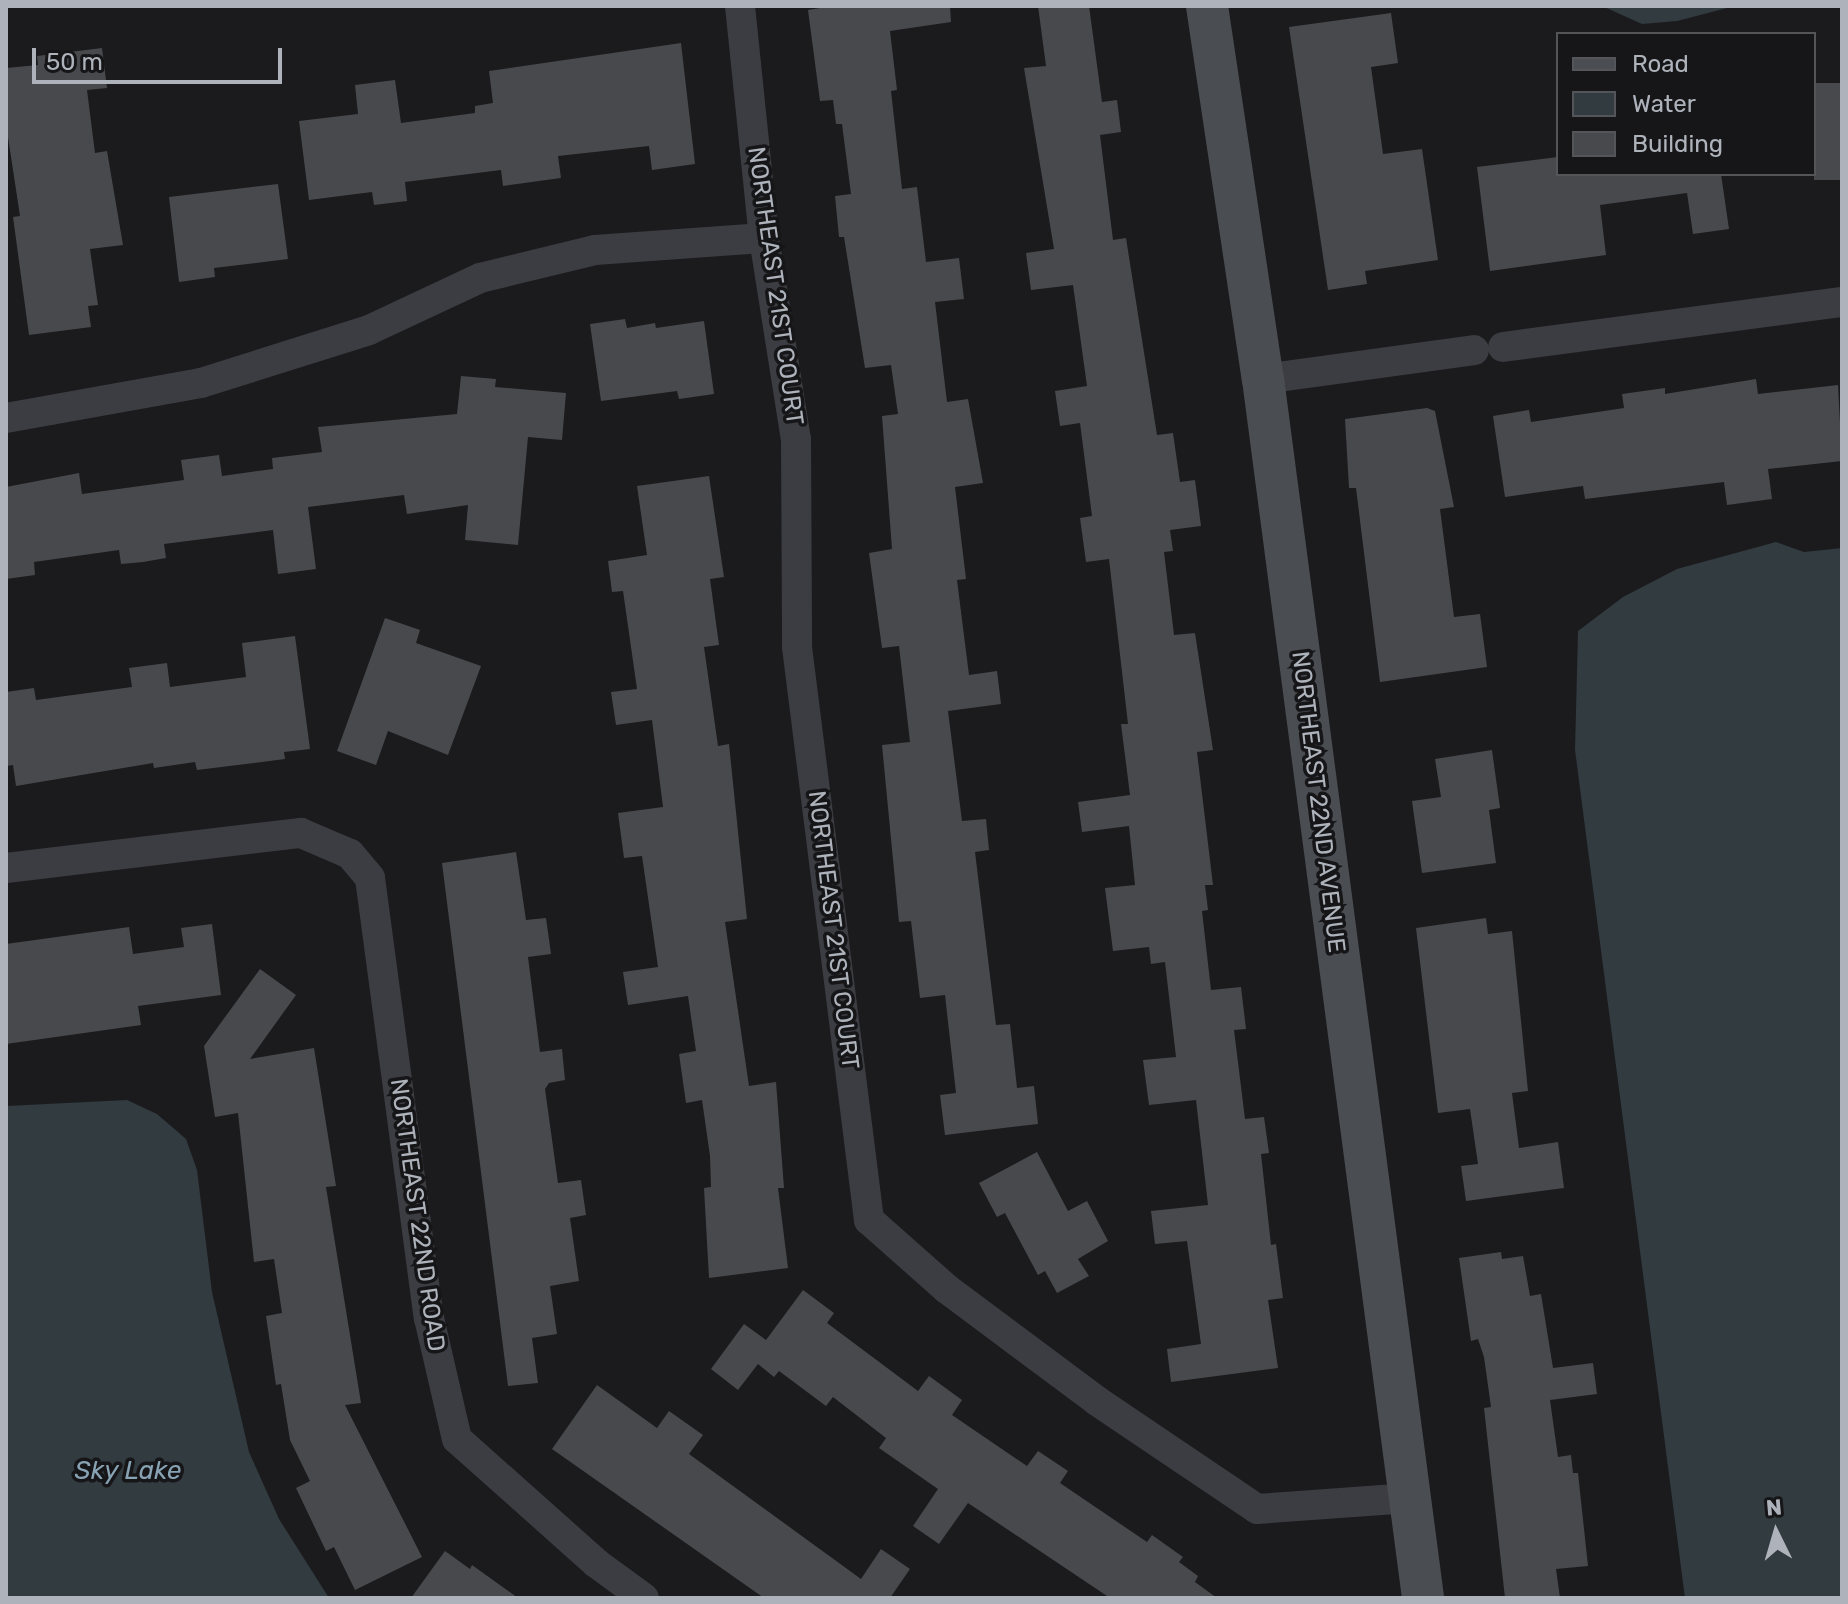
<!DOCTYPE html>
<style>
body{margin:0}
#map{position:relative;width:1848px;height:1604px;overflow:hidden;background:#1b1b1d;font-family:Rubik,sans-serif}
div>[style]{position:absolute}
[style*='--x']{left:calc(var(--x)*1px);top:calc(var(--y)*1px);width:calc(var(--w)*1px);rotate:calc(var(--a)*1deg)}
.water>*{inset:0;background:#313b40}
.building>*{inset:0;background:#48494d;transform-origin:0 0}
.street>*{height:30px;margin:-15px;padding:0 15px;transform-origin:15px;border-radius:15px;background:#3c3d42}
.secondary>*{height:42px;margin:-21px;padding:0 21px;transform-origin:21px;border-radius:21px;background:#4a4d52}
span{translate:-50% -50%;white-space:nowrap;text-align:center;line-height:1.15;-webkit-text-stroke:7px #161618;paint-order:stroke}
.street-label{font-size:24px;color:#aeb3bb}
.water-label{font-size:26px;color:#88a3b3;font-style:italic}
.frame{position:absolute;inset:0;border:8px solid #aeb3bb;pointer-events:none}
.legend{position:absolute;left:1556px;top:32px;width:260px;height:144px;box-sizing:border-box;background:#161618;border:2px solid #535559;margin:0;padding:10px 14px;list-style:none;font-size:24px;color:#aeb3bb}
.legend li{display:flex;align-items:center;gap:16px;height:40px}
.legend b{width:40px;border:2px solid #535559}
.north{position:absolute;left:1736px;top:1492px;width:80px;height:80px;-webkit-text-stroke:6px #161618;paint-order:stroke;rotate:355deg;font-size:22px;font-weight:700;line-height:32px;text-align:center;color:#aeb3bb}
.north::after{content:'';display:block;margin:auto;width:28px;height:36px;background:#aeb3bb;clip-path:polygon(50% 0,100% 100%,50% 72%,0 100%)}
.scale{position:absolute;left:32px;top:48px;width:250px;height:36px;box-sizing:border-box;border:4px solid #aeb3bb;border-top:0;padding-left:10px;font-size:24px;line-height:28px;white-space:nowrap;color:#aeb3bb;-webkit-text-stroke:6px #161618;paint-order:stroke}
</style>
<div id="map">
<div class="water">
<div style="clip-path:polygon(1602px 6px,1735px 6px,1677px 21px,1642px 24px)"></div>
<div style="clip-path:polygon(1776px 542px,1804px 552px,1842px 548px,1842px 1598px,1685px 1598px,1575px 750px,1578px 631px,1623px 597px,1677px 569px)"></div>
<div style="clip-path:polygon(127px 1100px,157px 1114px,186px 1139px,197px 1170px,212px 1292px,249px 1452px,279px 1519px,329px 1598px,6px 1598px,6px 1106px)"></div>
</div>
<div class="building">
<div style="clip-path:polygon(832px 6px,950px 6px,951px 22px,890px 31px,897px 90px,891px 91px,902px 189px,917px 187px,926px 262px,959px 258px,964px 299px,935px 302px,947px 402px,968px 399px,983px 483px,955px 487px,966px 579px,957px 580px,969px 675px,997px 671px,1001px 704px,948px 711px,962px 821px,986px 819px,989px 850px,975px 852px,996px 1025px,1010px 1024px,1017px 1088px,1034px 1086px,1038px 1124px,945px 1135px,940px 1095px,956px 1093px,945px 995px,920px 998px,911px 921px,899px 922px,882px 745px,910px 742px,899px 646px,882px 648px,869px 553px,892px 549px,882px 416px,898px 414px,891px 365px,865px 368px,844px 237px,839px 237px,835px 196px,851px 194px,842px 124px,836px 124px,833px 100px,820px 101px,808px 10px)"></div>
<div style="clip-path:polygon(1038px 6px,1089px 6px,1102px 102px,1117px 100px,1121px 132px,1100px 135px,1113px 240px,1126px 238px,1157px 435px,1173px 433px,1180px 482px,1195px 480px,1201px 526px,1170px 530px,1173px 551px,1164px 552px,1174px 635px,1195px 633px,1213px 750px,1197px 752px,1213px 885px,1205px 885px,1208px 910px,1202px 911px,1211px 990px,1241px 987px,1246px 1029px,1234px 1030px,1245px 1119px,1264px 1117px,1269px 1153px,1261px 1154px,1271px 1245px,1276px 1244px,1283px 1298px,1268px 1300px,1278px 1368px,1171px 1382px,1167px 1349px,1201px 1344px,1187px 1241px,1155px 1244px,1151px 1211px,1208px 1205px,1196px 1100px,1149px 1105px,1143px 1060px,1176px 1057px,1165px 962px,1151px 964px,1149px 947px,1113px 951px,1105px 888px,1135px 885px,1129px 826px,1082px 832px,1078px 802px,1130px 795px,1121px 724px,1128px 724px,1109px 559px,1086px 562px,1080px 518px,1092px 516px,1080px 423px,1060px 426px,1055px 391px,1087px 386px,1073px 285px,1031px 290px,1026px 253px,1054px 249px,1024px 68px,1046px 66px)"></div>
<div style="clip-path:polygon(1391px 13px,1398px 63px,1371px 67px,1383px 154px,1422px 149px,1438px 260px,1365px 271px,1367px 284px,1328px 290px,1289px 27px)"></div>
<div style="clip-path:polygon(681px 43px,695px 164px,652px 170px,649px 146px,558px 156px,561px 178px,503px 186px,501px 170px,405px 182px,407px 201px,374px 205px,372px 192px,309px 200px,299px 121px,358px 114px,355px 85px,395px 80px,401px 123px,475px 113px,475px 106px,493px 103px,489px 71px)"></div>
<div style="clip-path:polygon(102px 48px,107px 88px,87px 90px,95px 153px,107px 151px,123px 245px,90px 249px,98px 305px,88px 306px,91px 327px,29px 335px,13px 217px,20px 216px,6px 124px,6px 68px,38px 65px,37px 56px)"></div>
<div style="left:1842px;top:83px;width:97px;height:28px;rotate:90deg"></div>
<div style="clip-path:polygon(1558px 157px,1558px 174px,1721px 174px,1729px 229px,1693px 234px,1687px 193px,1600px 205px,1606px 255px,1490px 271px,1477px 167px)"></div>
<div style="clip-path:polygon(278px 184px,288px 259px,214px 268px,215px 277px,179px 282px,169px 197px)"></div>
<div style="clip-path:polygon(625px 319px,627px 328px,655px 323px,656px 328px,704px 321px,714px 394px,679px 399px,677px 391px,601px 401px,590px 324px)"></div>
<div style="clip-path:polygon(461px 376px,496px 379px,495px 387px,566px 393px,562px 440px,528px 437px,518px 545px,465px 540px,468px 505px,407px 514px,404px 495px,308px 507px,316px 569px,278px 574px,273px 530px,164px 544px,166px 558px,143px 562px,121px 564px,119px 550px,34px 562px,35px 575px,6px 579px,6px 487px,79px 473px,82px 494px,184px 480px,181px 460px,219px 455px,222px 476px,273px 469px,272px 458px,322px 452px,318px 427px,457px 414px)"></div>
<div style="clip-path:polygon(1756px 379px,1758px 394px,1838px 385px,1842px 461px,1768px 469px,1772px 499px,1727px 505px,1724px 482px,1585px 499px,1583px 486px,1505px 497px,1493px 416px,1529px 410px,1531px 422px,1624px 408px,1622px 394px,1665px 388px,1665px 394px)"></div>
<div style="clip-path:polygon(1427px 408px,1435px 411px,1454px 507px,1440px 509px,1454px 617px,1480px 614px,1487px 667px,1380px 682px,1356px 488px,1349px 488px,1345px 419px)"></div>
<div style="clip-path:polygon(709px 476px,724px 577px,710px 579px,719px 645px,704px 647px,718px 746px,729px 744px,747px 919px,725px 922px,749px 1086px,776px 1082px,784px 1188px,778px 1188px,788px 1268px,709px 1278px,704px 1188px,711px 1187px,710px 1156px,702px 1100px,686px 1103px,679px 1054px,696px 1051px,688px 996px,628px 1005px,623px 972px,658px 967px,642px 856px,624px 858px,618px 813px,663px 807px,652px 720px,616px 725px,611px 692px,637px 689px,623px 591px,612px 592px,608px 561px,647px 555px,637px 486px)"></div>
<div style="clip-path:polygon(385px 618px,420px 630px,416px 643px,481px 666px,448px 755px,388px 731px,376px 765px,337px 751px)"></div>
<div style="clip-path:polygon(295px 636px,310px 749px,284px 752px,285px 759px,197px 770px,195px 762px,154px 768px,153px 763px,16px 786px,13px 765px,6px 766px,6px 692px,34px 688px,36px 700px,132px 687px,129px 668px,167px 663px,170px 687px,246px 677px,242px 643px)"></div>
<div style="clip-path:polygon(1492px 750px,1500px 808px,1489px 810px,1496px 863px,1422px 873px,1412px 801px,1441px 797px,1435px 759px)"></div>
<div style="clip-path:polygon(516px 852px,526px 920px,546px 918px,551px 954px,528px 957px,540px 1052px,562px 1049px,565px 1080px,549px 1083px,545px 1089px,558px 1183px,581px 1180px,586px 1215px,570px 1218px,579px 1281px,550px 1286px,557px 1334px,532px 1338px,538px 1383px,508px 1386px,442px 863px)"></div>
<div style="clip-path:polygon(1486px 918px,1488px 934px,1512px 931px,1528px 1091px,1512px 1093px,1519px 1148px,1558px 1142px,1564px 1188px,1466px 1201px,1461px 1166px,1478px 1164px,1470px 1109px,1438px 1113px,1416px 928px)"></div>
<div style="clip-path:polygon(212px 924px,221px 995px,138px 1006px,141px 1025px,6px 1044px,6px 944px,129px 927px,133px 954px,184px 947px,181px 928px)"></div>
<div style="clip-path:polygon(260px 969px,296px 995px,250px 1059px,314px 1048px,336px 1186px,326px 1187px,361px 1403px,345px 1405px,422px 1557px,355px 1590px,334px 1547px,326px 1551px,296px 1488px,310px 1481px,290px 1440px,281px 1384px,276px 1385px,266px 1316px,282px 1313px,274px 1259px,254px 1262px,238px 1113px,215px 1117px,204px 1046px)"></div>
<div style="clip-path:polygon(1037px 1152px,1068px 1211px,1087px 1201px,1108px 1241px,1078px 1259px,1089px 1276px,1057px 1293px,1045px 1271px,1038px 1275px,1005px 1213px,997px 1217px,979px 1183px)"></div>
<div style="clip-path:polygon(1501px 1252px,1502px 1259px,1523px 1256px,1530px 1296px,1541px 1294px,1553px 1368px,1593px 1363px,1597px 1394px,1550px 1400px,1558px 1457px,1571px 1455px,1573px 1473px,1578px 1473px,1588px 1566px,1556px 1569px,1560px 1598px,1505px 1598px,1484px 1408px,1491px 1407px,1484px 1357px,1478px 1339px,1471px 1341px,1459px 1258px)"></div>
<div style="clip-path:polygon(803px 1290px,834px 1313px,827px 1323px,918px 1391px,929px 1376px,962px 1400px,952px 1415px,1027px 1466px,1038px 1451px,1068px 1471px,1060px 1483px,1147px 1542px,1152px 1535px,1183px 1557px,1179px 1562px,1198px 1576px,1195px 1582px,1217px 1598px,1110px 1598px,968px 1503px,939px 1544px,913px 1526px,938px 1489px,879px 1448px,886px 1438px,833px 1397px,826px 1406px,779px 1371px,774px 1377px,758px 1364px,738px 1390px,711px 1369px,744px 1324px,766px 1340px)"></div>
<div style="clip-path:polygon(597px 1385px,657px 1428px,669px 1411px,703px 1435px,689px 1454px,861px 1579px,881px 1549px,910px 1569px,890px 1598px,764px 1598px,552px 1449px)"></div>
<div style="clip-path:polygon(445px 1551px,470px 1569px,472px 1565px,518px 1598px,411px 1598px)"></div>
</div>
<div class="street">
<div style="--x:740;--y:6;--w:233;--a:84.1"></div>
<div style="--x:764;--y:238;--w:204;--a:81"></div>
<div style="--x:796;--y:439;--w:208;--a:89.7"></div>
<div style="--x:797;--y:647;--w:578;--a:82.84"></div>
<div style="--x:869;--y:1220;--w:104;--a:41.5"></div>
<div style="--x:947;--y:1289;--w:187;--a:36.7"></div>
<div style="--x:1097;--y:1401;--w:193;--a:34"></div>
<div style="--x:1257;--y:1509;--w:153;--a:-4.1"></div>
<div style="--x:1503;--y:347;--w:342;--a:-7.6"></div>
<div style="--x:1263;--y:379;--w:213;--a:-7.8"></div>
<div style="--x:6;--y:418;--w:198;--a:-10.2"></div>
<div style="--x:201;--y:383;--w:176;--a:-17.5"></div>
<div style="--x:369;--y:330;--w:123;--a:-25.1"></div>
<div style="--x:480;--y:278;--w:118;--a:-13.7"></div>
<div style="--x:595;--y:250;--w:169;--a:-4.1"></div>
<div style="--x:6;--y:868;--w:297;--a:-6.8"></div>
<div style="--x:301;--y:833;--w:53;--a:23.2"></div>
<div style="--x:350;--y:854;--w:31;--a:50"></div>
<div style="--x:370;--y:878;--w:444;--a:82.4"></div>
<div style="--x:429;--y:1318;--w:124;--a:77"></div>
<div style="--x:457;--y:1439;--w:186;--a:41.7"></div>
<div style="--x:596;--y:1563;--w:59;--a:36.1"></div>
</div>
<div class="secondary">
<div style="--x:1207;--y:6;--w:377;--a:81.5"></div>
<div style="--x:1263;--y:379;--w:1229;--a:82.52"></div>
</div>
<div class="street-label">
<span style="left:775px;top:286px;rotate:82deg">NORTHEAST 21ST COURT</span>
<span style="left:1318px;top:802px;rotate:83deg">NORTHEAST 22ND AVENUE</span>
<span style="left:833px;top:930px;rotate:83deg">NORTHEAST 21ST COURT</span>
<span style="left:417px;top:1215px;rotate:82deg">NORTHEAST 22ND ROAD</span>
</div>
<div class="water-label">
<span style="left:128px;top:1471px">Sky Lake</span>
</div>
<div class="frame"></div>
<ul class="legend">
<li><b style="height:10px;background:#4a4d52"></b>Road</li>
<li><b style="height:22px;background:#313b40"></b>Water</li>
<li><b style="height:22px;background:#48494d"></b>Building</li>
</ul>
<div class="north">N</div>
<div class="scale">50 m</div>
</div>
